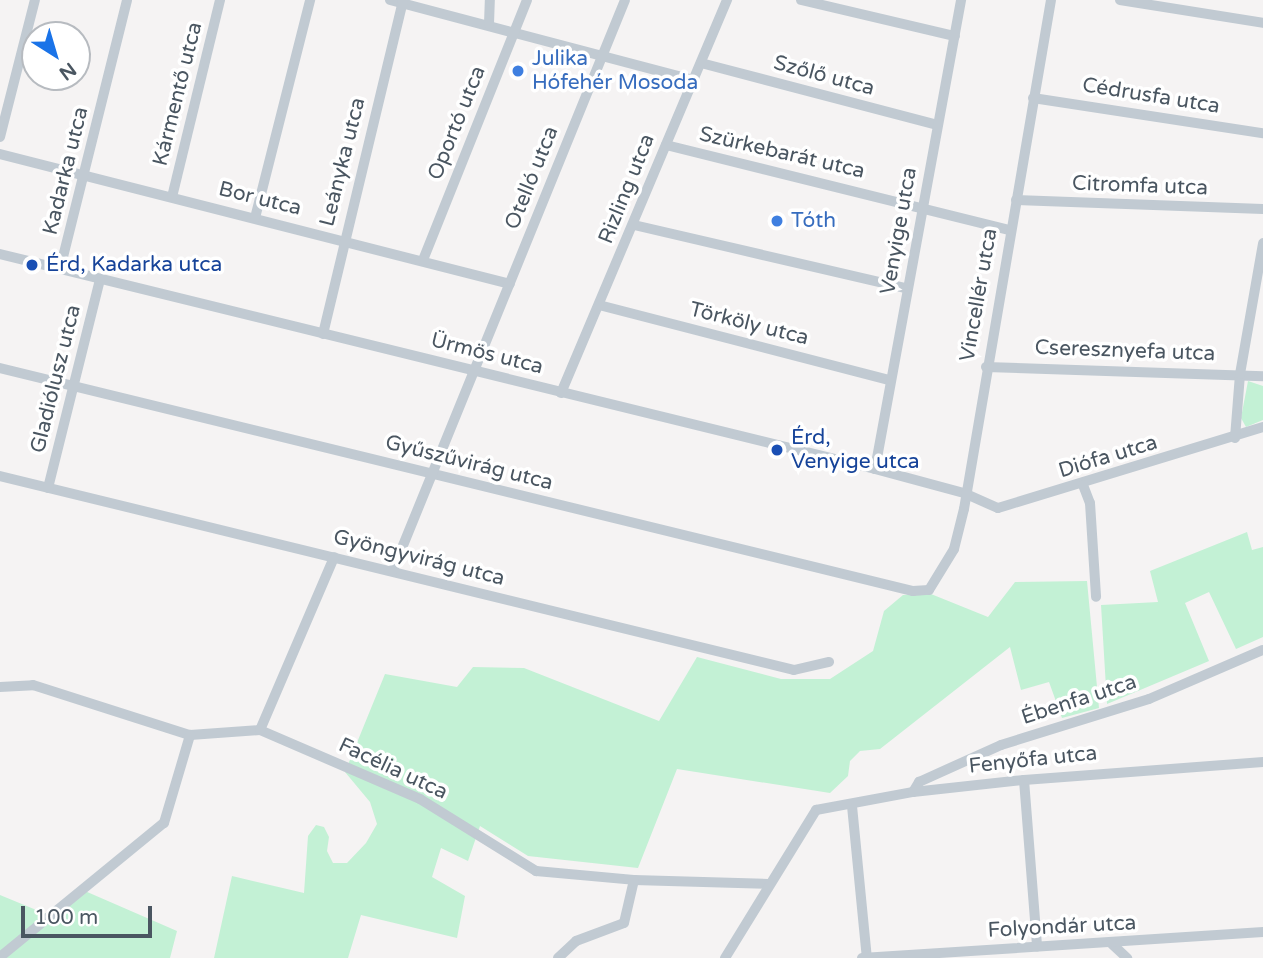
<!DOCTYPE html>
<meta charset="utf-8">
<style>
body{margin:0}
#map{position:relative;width:1263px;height:958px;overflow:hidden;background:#f5f3f3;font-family:"Varela Round",sans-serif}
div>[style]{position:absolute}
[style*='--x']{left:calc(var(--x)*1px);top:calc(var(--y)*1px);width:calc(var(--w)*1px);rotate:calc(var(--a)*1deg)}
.green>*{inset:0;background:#c3f1d5}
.minor>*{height:10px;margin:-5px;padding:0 5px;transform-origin:5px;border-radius:5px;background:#c1cad2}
.dots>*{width:19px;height:19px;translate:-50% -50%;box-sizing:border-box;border:4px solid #fff;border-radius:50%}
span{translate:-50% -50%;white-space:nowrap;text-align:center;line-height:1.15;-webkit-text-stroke:7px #fff;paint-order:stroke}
.shop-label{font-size:21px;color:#366cbe}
.left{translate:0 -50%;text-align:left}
.street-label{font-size:21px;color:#4a5661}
.transit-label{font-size:21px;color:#164399}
.north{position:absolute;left:21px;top:21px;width:70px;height:70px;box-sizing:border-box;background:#fff;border:2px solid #b7bbc0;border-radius:50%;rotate:143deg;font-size:19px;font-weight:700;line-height:28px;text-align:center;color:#4a5661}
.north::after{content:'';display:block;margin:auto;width:24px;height:32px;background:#1a73e8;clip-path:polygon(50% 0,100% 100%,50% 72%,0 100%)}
.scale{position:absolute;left:21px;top:906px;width:131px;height:32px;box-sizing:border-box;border:4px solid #4a5661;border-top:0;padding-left:9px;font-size:21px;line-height:24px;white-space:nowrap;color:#4a5661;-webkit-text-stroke:5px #fff;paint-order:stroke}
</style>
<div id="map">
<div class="green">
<div style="clip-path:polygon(1248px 381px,1263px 386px,1263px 420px,1246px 427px,1241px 418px)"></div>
<div style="clip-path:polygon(1247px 532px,1252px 550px,1263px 547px,1263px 637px,1236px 649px,1209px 592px,1185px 603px,1209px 661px,1107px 704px,1101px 605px,1158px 602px,1150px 571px)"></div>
<div style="clip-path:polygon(1087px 581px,1099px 708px,1062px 718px,1049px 682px,1021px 690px,1010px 647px,880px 749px,860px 751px,850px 761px,848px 776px,830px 793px,677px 769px,638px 868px,528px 856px,480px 826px,468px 861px,441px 848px,432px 877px,465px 896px,457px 938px,361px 915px,348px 958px,214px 958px,232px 876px,304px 893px,308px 836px,316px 825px,324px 827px,329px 837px,327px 851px,333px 863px,347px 863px,366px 843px,377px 824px,370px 802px,345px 772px,385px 674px,457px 687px,473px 667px,524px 668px,659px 721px,697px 657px,781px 679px,830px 679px,873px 651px,884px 611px,903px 595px,931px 594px,988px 617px,1015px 582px)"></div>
<div style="clip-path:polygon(78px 888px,177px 931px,170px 958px,0 958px,0 895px,46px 914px)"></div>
</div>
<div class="minor">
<div style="--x:390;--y:0;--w:313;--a:14.8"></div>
<div style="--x:801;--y:0;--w:158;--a:13.2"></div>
<div style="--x:1120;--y:0;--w:145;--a:9.1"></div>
<div style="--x:489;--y:24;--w:24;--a:-88"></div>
<div style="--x:701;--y:63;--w:244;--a:14.7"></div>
<div style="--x:1033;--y:98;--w:233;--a:8.7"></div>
<div style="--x:0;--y:137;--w:141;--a:-75.7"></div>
<div style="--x:666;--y:145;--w:354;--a:13.9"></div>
<div style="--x:0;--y:154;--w:526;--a:14.3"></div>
<div style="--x:172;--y:197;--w:203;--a:-76.3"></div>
<div style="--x:1016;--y:200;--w:247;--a:2.1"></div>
<div style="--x:255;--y:218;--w:225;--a:-75.8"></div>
<div style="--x:634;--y:225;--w:281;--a:13.1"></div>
<div style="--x:0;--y:254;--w:901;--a:13.8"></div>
<div style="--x:875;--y:469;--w:92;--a:15.1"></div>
<div style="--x:964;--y:493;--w:37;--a:24"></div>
<div style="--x:998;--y:508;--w:277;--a:-17"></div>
<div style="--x:423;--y:260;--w:280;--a:-68.2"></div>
<div style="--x:60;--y:269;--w:277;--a:-76"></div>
<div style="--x:599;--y:305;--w:301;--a:14.5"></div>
<div style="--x:323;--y:334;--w:343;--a:-76.5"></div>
<div style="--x:986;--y:367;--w:277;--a:1.9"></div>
<div style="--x:0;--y:368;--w:940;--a:13.73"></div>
<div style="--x:913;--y:591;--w:16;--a:-4"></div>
<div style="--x:929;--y:590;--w:48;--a:-58.6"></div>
<div style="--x:954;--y:549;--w:41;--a:-76"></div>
<div style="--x:964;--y:509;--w:516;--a:-80.3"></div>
<div style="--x:561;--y:393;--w:427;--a:-67.1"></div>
<div style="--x:1235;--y:438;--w:64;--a:-85.5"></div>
<div style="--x:1240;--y:374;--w:133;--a:-80"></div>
<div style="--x:875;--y:469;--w:477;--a:-79.6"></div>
<div style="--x:0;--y:476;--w:817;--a:13.73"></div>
<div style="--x:794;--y:670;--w:36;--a:-13"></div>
<div style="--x:1083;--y:485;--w:19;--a:69"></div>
<div style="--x:1090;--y:503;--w:94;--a:86.3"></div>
<div style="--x:48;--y:488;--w:215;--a:-76"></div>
<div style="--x:393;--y:570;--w:615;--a:-67.85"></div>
<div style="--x:0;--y:687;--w:33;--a:-3"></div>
<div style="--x:33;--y:685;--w:165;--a:17.7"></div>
<div style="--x:190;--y:735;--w:70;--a:-4.1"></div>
<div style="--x:260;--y:730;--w:174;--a:23.3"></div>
<div style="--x:420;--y:799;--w:137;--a:31.8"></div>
<div style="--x:536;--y:871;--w:98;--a:5.2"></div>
<div style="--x:634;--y:880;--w:134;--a:1.7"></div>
<div style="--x:260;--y:730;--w:188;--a:-66.8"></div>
<div style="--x:1024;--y:780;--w:167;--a:85.5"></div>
<div style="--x:913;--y:792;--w:12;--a:-59"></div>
<div style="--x:919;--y:782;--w:90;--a:-24.3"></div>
<div style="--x:1001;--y:745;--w:155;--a:-17.3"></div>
<div style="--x:1149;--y:699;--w:124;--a:-23.3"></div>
<div style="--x:852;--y:806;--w:153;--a:84.4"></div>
<div style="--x:1112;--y:944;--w:21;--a:43"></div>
<div style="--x:0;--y:957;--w:212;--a:-39.3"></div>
<div style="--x:164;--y:823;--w:92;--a:-73.5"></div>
<div style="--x:558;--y:958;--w:25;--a:-43"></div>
<div style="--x:576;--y:941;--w:51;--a:-20.6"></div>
<div style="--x:624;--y:923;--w:44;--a:-76.9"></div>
<div style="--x:725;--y:958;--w:174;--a:-58.4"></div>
<div style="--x:816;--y:810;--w:99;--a:-10.5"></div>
<div style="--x:913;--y:792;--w:112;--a:-6.2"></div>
<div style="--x:1024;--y:780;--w:240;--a:-4.3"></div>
<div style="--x:862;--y:958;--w:402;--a:-3.7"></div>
</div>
<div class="dots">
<div style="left:518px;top:71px;background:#3f7fe0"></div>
<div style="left:777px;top:221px;background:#3f7fe0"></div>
<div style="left:32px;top:265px;background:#1a4fb4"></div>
<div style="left:777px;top:450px;background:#1a4fb4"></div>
</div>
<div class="shop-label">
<span class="left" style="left:532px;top:71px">Julika<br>Hófehér Mosoda</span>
<span class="left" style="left:791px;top:221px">Tóth</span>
</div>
<div class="street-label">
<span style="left:824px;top:76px;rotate:15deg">Szőlő utca</span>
<span style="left:178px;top:94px;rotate:-76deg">Kármentő utca</span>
<span style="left:1151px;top:96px;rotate:9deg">Cédrusfa utca</span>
<span style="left:457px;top:123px;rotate:-68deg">Oportó utca</span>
<span style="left:782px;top:153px;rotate:13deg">Szürkebarát utca</span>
<span style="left:343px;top:162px;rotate:-76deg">Leányka utca</span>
<span style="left:66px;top:171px;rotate:-76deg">Kadarka utca</span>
<span style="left:532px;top:178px;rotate:-68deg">Otelló utca</span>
<span style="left:1140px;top:186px;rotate:2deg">Citromfa utca</span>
<span style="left:627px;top:189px;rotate:-68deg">Rizling utca</span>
<span style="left:260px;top:199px;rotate:14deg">Bor utca</span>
<span style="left:899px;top:231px;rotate:-80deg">Venyige utca</span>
<span style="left:979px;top:295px;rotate:-80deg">Vincellér utca</span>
<span style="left:749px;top:324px;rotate:14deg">Törköly utca</span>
<span style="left:1125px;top:351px;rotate:2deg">Cseresznyefa utca</span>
<span style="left:487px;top:354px;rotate:14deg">Ürmös utca</span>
<span style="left:56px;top:379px;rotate:-76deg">Gladiólusz utca</span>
<span style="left:1108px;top:457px;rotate:-17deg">Diófa utca</span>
<span style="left:469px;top:463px;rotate:14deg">Gyűszűvirág utca</span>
<span style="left:419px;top:558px;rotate:14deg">Gyöngyvirág utca</span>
<span style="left:1079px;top:700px;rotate:-18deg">Ébenfa utca</span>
<span style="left:1033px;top:760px;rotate:-6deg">Fenyőfa utca</span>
<span style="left:393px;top:769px;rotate:25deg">Facélia utca</span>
<span style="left:1062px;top:927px;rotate:-3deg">Folyondár utca</span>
</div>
<div class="transit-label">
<span class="left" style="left:46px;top:265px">Érd, Kadarka utca</span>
<span class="left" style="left:791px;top:450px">Érd,<br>Venyige utca</span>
</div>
<div class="north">N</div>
<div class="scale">100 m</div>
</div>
